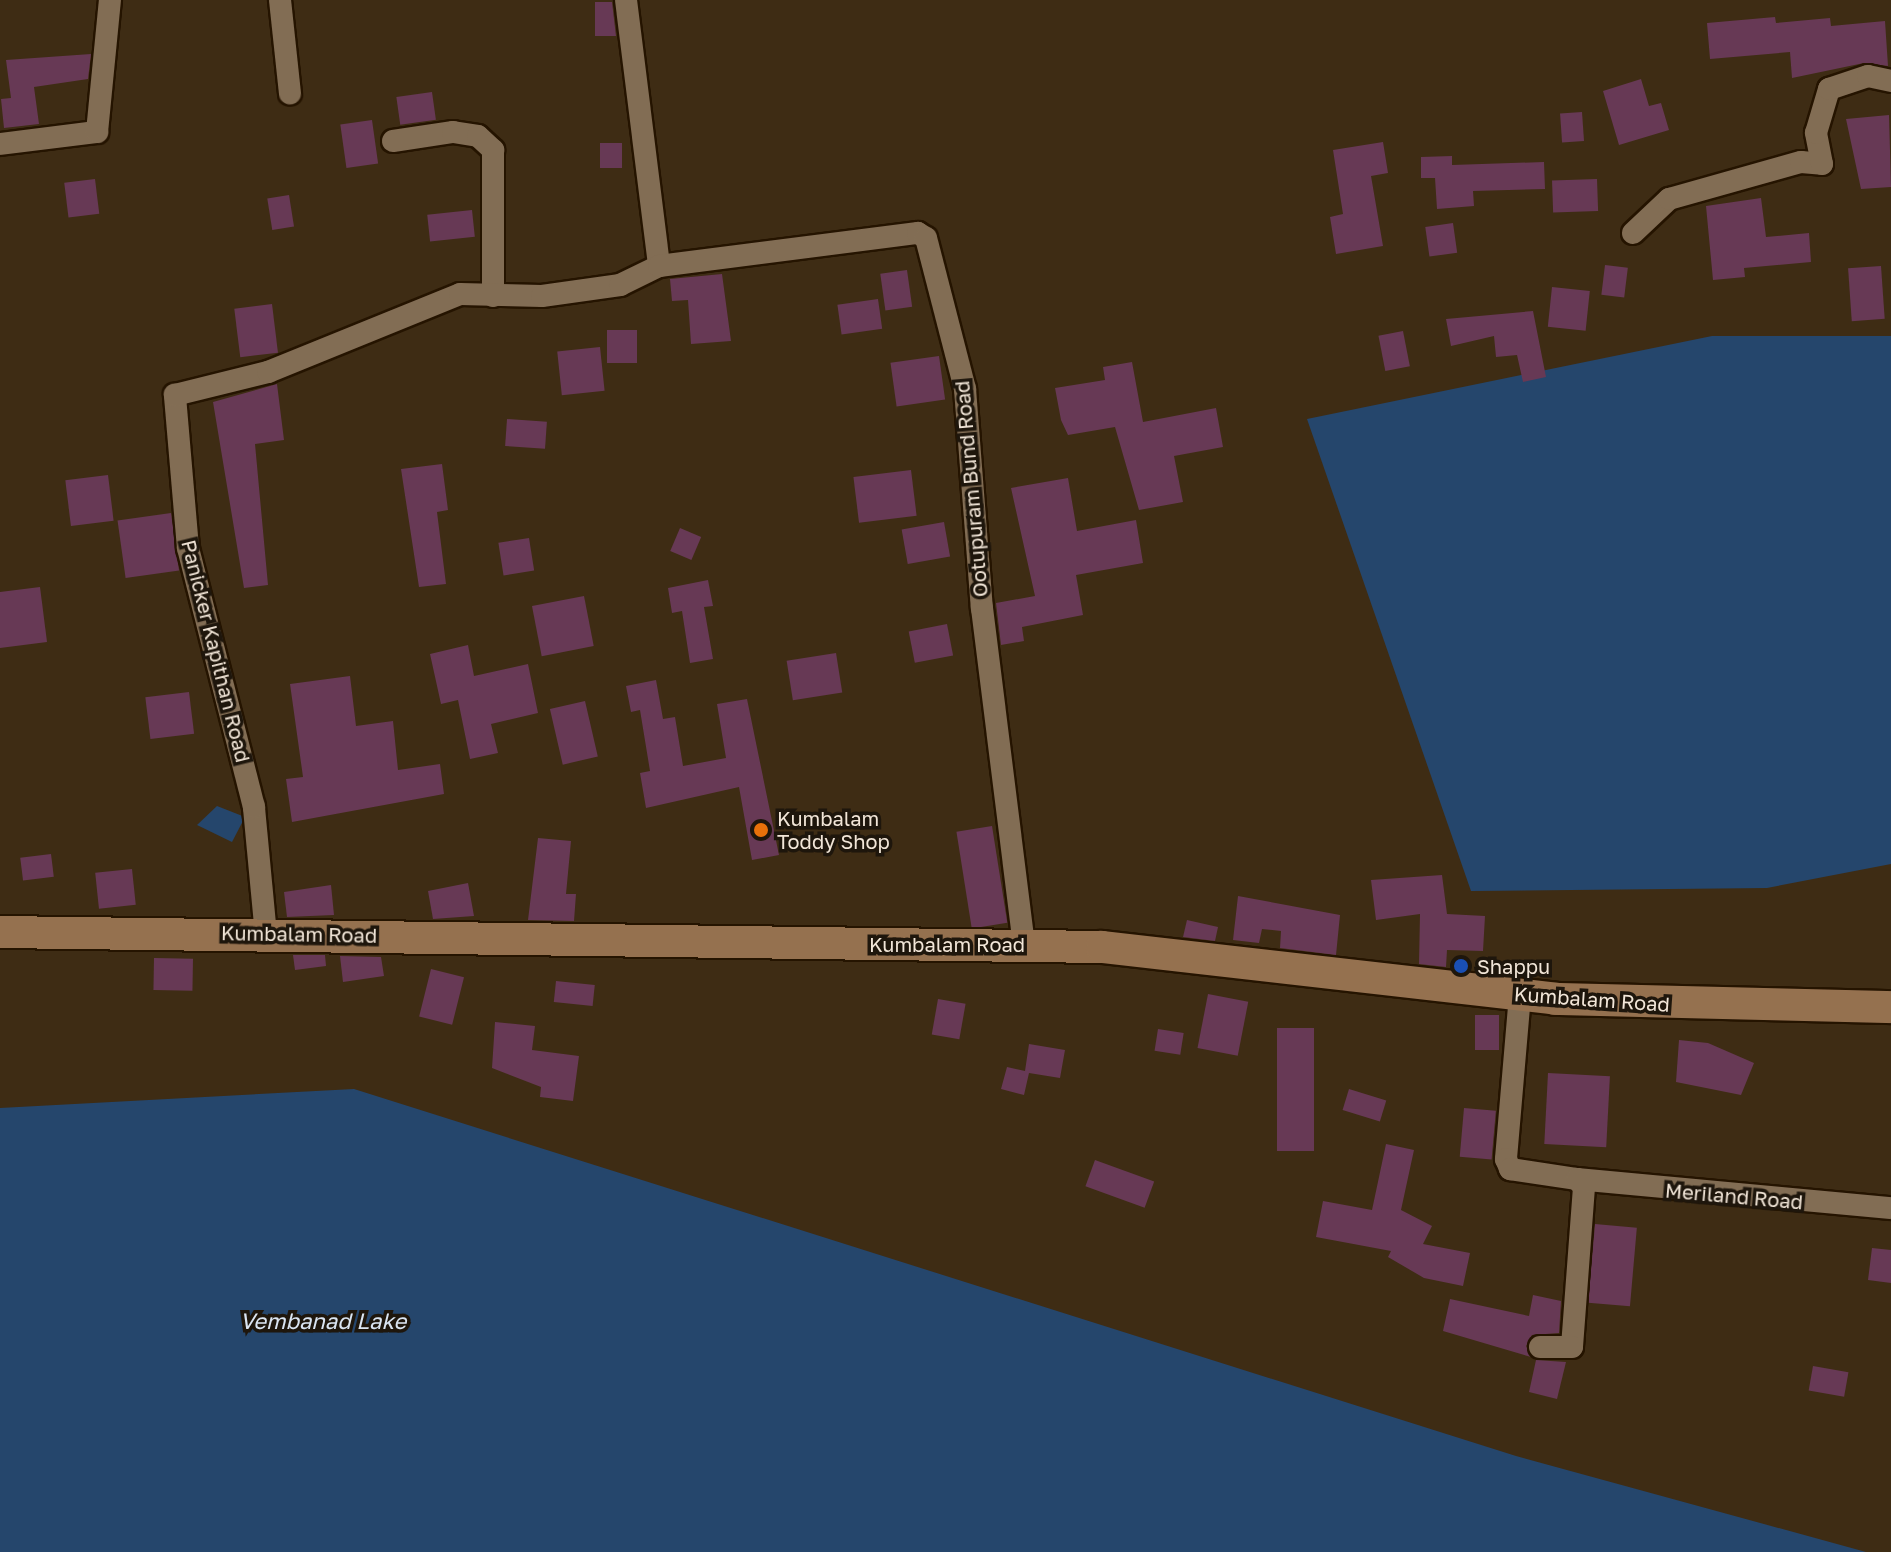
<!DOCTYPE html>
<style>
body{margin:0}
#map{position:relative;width:1891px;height:1552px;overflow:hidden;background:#3e2c14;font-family:"Golos Text",sans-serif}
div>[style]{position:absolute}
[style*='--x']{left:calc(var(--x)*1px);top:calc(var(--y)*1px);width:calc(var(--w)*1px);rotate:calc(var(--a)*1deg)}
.water>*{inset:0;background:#25466c}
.building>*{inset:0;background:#673955;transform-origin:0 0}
.roads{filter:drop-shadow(2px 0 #251400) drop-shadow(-2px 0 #251400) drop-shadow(0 2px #251400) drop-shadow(0 -2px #251400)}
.street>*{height:22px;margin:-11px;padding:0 11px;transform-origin:11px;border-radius:11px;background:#826d54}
.secondary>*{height:32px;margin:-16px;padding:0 16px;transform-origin:16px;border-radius:16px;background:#95714f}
.dots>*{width:22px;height:22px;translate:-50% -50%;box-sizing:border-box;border:4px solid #1e160c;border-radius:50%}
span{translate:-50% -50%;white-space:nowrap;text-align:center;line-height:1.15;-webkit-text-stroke:7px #1e160c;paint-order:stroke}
.street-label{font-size:20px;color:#f2e6d8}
.poi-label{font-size:20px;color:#f2e6d8}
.left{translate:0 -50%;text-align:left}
.water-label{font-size:22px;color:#dae5f2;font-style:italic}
</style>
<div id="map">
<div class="water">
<div style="clip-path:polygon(1712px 336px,1891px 336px,1891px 864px,1767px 888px,1471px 891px,1307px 419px)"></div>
<div style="clip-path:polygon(217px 806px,245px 817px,232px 842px,197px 825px)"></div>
<div style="clip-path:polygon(354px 1089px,1516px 1456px,1866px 1552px,0 1552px,0 1108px)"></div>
</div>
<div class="building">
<div style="clip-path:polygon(595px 2px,612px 2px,616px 36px,595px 36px)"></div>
<div style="clip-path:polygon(1775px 17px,1776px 23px,1830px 18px,1831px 26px,1885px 21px,1888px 66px,1864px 63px,1792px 78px,1790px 52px,1710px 59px,1707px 23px)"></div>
<div style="clip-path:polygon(91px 54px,88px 79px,34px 87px,39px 124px,4px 128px,1px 99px,11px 98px,6px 60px)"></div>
<div style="clip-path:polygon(1641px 79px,1649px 106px,1661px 103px,1669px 130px,1619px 145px,1603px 91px)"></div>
<div style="left:432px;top:92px;width:28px;height:36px;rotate:82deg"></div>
<div style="left:1582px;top:112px;width:29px;height:22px;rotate:86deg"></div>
<div style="clip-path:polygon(1889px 115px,1891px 187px,1861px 189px,1846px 119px)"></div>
<div style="left:372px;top:120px;width:44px;height:32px;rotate:82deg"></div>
<div style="clip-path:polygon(1383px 142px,1388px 173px,1371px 176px,1383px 246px,1336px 254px,1330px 217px,1343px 214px,1333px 150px)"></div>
<div style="left:600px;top:143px;width:22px;height:25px"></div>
<div style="clip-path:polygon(1452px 156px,1452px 165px,1544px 162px,1545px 189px,1473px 191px,1474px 206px,1437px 209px,1435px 178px,1421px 178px,1421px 157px)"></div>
<div style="left:95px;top:179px;width:35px;height:31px;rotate:83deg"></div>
<div style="left:1597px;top:179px;width:32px;height:45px;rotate:88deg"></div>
<div style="left:289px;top:195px;width:32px;height:22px;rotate:81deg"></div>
<div style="clip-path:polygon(1761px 198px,1766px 237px,1809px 233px,1811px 262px,1744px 268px,1745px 277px,1713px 280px,1706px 206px)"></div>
<div style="left:472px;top:210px;width:27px;height:45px;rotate:84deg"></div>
<div style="left:1453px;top:223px;width:30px;height:28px;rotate:82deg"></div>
<div style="left:1605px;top:265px;width:23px;height:30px;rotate:7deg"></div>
<div style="left:1881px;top:266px;width:53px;height:33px;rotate:86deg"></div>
<div style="left:907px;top:270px;width:37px;height:27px;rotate:82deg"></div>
<div style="clip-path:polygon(722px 274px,731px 341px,691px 344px,688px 300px,672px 301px,670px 279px)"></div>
<div style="left:1552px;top:287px;width:38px;height:40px;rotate:6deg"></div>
<div style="left:878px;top:299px;width:30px;height:41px;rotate:82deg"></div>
<div style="left:272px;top:304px;width:49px;height:38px;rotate:83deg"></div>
<div style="clip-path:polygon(1533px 311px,1546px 377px,1523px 382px,1517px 355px,1496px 357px,1494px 336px,1451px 346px,1446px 319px)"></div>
<div style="left:607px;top:330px;width:30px;height:33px"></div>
<div style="left:1403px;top:331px;width:36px;height:25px;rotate:79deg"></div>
<div style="left:600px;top:347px;width:44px;height:43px;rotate:84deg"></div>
<div style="left:939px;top:356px;width:44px;height:49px;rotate:82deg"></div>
<div style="clip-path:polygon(1132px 362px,1143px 422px,1216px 408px,1223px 447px,1174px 456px,1183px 502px,1139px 510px,1115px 427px,1068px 435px,1061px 420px,1055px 388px,1105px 380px,1103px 367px)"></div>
<div style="clip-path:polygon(277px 384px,284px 440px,255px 444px,268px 585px,244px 588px,213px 402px)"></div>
<div style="left:507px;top:419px;width:40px;height:27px;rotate:4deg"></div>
<div style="clip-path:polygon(442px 464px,448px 510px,437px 512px,446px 584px,419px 587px,401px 469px)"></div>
<div style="left:911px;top:470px;width:46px;height:58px;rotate:83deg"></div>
<div style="left:108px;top:475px;width:46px;height:43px;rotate:83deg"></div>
<div style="clip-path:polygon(1068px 478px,1077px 531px,1136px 520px,1143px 563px,1076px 575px,1083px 615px,1022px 627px,1024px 641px,1001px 645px,996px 603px,1035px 596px,1011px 488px)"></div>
<div style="left:171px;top:513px;width:58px;height:54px;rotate:82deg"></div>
<div style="left:944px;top:522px;width:35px;height:43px;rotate:80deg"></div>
<div style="left:680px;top:528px;width:23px;height:25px;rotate:23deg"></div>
<div style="left:529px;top:538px;width:33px;height:31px;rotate:81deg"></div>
<div style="clip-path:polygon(708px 580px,713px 606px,704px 607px,713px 659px,690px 663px,682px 611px,672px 613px,668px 588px)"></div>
<div style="clip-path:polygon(40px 587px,47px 642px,0 648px,0 592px)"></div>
<div style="left:584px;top:596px;width:51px;height:53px;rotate:79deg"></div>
<div style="left:947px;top:624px;width:32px;height:39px;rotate:79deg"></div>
<div style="clip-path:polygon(468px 645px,474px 676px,528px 664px,538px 713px,491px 724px,498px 753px,470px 759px,458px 700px,441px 704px,430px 654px)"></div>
<div style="left:836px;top:653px;width:40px;height:50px;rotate:81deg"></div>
<div style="clip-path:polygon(350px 676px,356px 726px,393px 721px,398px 770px,440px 764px,444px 794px,292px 822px,286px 779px,303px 777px,290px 684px)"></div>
<div style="clip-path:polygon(656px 680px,663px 719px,675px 717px,683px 766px,726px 758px,717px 704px,747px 699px,779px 855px,752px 860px,739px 787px,646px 808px,640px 773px,650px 771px,640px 710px,631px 712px,626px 686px)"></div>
<div style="left:189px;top:692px;width:42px;height:44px;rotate:83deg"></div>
<div style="left:585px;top:701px;width:57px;height:36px;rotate:77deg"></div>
<div style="left:992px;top:826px;width:98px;height:36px;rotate:81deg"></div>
<div style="clip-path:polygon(538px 838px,571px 841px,566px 894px,576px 894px,574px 921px,528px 920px)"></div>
<div style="left:51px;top:854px;width:23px;height:31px;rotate:83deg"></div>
<div style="left:132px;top:869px;width:36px;height:37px;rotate:84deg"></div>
<div style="clip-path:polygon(1442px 875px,1447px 914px,1485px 916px,1483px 951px,1447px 950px,1446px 967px,1419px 964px,1420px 914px,1376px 920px,1371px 880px)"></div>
<div style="clip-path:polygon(468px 883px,474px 916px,433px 919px,428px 891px)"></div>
<div style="clip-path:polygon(331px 885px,334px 915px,287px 917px,284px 892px)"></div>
<div style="clip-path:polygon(1238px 896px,1340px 915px,1336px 955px,1280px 948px,1281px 931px,1262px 929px,1259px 943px,1233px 940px)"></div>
<div style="clip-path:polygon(1187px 920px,1218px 927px,1215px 941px,1183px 937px)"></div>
<div style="clip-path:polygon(293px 955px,325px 955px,326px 966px,295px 970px)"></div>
<div style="clip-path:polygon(340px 956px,381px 957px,384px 976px,343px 982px)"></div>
<div style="left:154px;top:958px;width:39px;height:32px;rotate:1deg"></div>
<div style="left:431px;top:969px;width:34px;height:49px;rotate:14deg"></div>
<div style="left:556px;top:981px;width:39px;height:21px;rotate:6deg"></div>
<div style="left:1208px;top:994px;width:41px;height:55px;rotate:11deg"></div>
<div style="left:938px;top:999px;width:28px;height:36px;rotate:10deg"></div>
<div style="left:1475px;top:1015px;width:24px;height:35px"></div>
<div style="clip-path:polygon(495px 1022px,535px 1026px,532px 1050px,579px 1056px,573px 1101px,540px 1097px,541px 1087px,492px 1068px)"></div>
<div style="left:1277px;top:1028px;width:37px;height:123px"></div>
<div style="left:1158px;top:1029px;width:26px;height:22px;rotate:9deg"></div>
<div style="clip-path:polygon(1679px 1040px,1708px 1043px,1754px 1063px,1741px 1095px,1676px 1082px)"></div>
<div style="clip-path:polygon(1029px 1044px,1065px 1050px,1060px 1078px,1029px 1073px,1024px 1095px,1001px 1089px,1007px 1067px,1025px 1071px)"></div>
<div style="left:1548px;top:1073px;width:62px;height:71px;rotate:3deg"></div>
<div style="left:1349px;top:1089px;width:39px;height:22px;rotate:17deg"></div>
<div style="left:1464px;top:1108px;width:32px;height:49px;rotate:5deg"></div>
<div style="clip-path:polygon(1386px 1144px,1414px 1150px,1401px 1210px,1432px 1226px,1423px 1244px,1470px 1253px,1463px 1286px,1424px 1278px,1388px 1257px,1391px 1251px,1316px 1237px,1323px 1201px,1372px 1210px)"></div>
<div style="left:1095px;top:1160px;width:63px;height:28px;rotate:20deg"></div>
<div style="left:1595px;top:1224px;width:42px;height:79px;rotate:5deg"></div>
<div style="clip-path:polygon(1872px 1248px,1891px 1250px,1891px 1283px,1868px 1280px)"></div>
<div style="clip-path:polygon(1533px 1295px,1561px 1301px,1559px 1333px,1532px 1335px,1526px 1346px,1531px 1357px,1443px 1331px,1450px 1299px,1529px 1316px)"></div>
<div style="clip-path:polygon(1536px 1360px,1566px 1362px,1557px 1399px,1529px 1392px)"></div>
<div style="left:1813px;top:1366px;width:36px;height:25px;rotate:10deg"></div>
</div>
<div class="roads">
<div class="street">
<div style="--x:280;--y:0;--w:94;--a:83.9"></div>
<div style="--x:626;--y:0;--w:268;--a:82.9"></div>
<div style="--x:393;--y:141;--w:61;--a:-8.5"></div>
<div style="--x:453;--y:132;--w:25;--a:9"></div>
<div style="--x:478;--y:136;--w:21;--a:43"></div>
<div style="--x:493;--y:150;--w:146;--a:90"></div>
<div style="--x:0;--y:144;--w:98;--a:-7.1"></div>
<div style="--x:97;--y:132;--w:133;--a:-84.4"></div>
<div style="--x:1633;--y:233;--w:50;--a:-43.4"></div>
<div style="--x:1669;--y:199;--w:137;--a:-15.7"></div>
<div style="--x:1801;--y:162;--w:21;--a:5"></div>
<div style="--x:1822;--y:164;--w:32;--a:-101"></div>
<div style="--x:1816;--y:133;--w:46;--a:-73.5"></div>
<div style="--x:1829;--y:89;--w:41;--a:-18.4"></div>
<div style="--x:1868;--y:76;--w:24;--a:12"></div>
<div style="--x:266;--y:935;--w:129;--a:-95.4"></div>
<div style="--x:254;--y:807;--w:267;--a:-104.3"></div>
<div style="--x:188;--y:548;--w:154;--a:-94.9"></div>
<div style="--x:175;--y:395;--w:96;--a:-13.9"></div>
<div style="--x:268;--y:372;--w:207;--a:-22.1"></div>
<div style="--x:460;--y:294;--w:82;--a:1.4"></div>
<div style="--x:542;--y:296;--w:79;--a:-8"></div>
<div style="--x:620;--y:285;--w:43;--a:-26"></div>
<div style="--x:659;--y:266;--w:261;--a:-7.3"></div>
<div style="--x:918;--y:233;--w:9;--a:32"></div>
<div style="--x:926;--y:238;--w:156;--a:75.5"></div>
<div style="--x:965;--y:389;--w:220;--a:85.6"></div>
<div style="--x:982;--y:608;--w:339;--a:82.9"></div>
<div style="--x:1520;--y:995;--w:165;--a:94.9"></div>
<div style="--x:1506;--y:1159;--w:11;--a:68"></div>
<div style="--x:1510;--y:1169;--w:68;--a:8.5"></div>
<div style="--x:1577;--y:1179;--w:11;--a:49"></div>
<div style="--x:1584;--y:1187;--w:160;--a:94.3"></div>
<div style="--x:1572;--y:1347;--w:32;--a:180"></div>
<div style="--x:1577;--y:1179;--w:315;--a:5.3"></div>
</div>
<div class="secondary">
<div style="--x:0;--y:932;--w:1102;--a:0.78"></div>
<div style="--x:1102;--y:947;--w:456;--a:6.5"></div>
<div style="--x:1555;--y:999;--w:336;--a:1.4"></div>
</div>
</div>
<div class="dots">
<div style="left:761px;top:830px;background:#e8710a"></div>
<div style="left:1461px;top:966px;background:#1a4fb4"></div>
</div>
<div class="street-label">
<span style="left:971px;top:489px;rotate:-95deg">Ootupuram Bund Road</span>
<span style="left:216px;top:651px;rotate:76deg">Panicker Kapithan Road</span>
<span style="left:299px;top:934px;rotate:1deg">Kumbalam Road</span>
<span style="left:947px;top:944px">Kumbalam Road</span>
<span style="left:1592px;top:999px;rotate:4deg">Kumbalam Road</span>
<span style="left:1734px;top:1196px;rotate:5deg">Meriland Road</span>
</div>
<div class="poi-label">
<span class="left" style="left:777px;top:830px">Kumbalam<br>Toddy Shop</span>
<span class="left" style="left:1477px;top:966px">Shappu</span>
</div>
<div class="water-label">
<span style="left:323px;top:1321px">Vembanad Lake</span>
</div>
</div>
